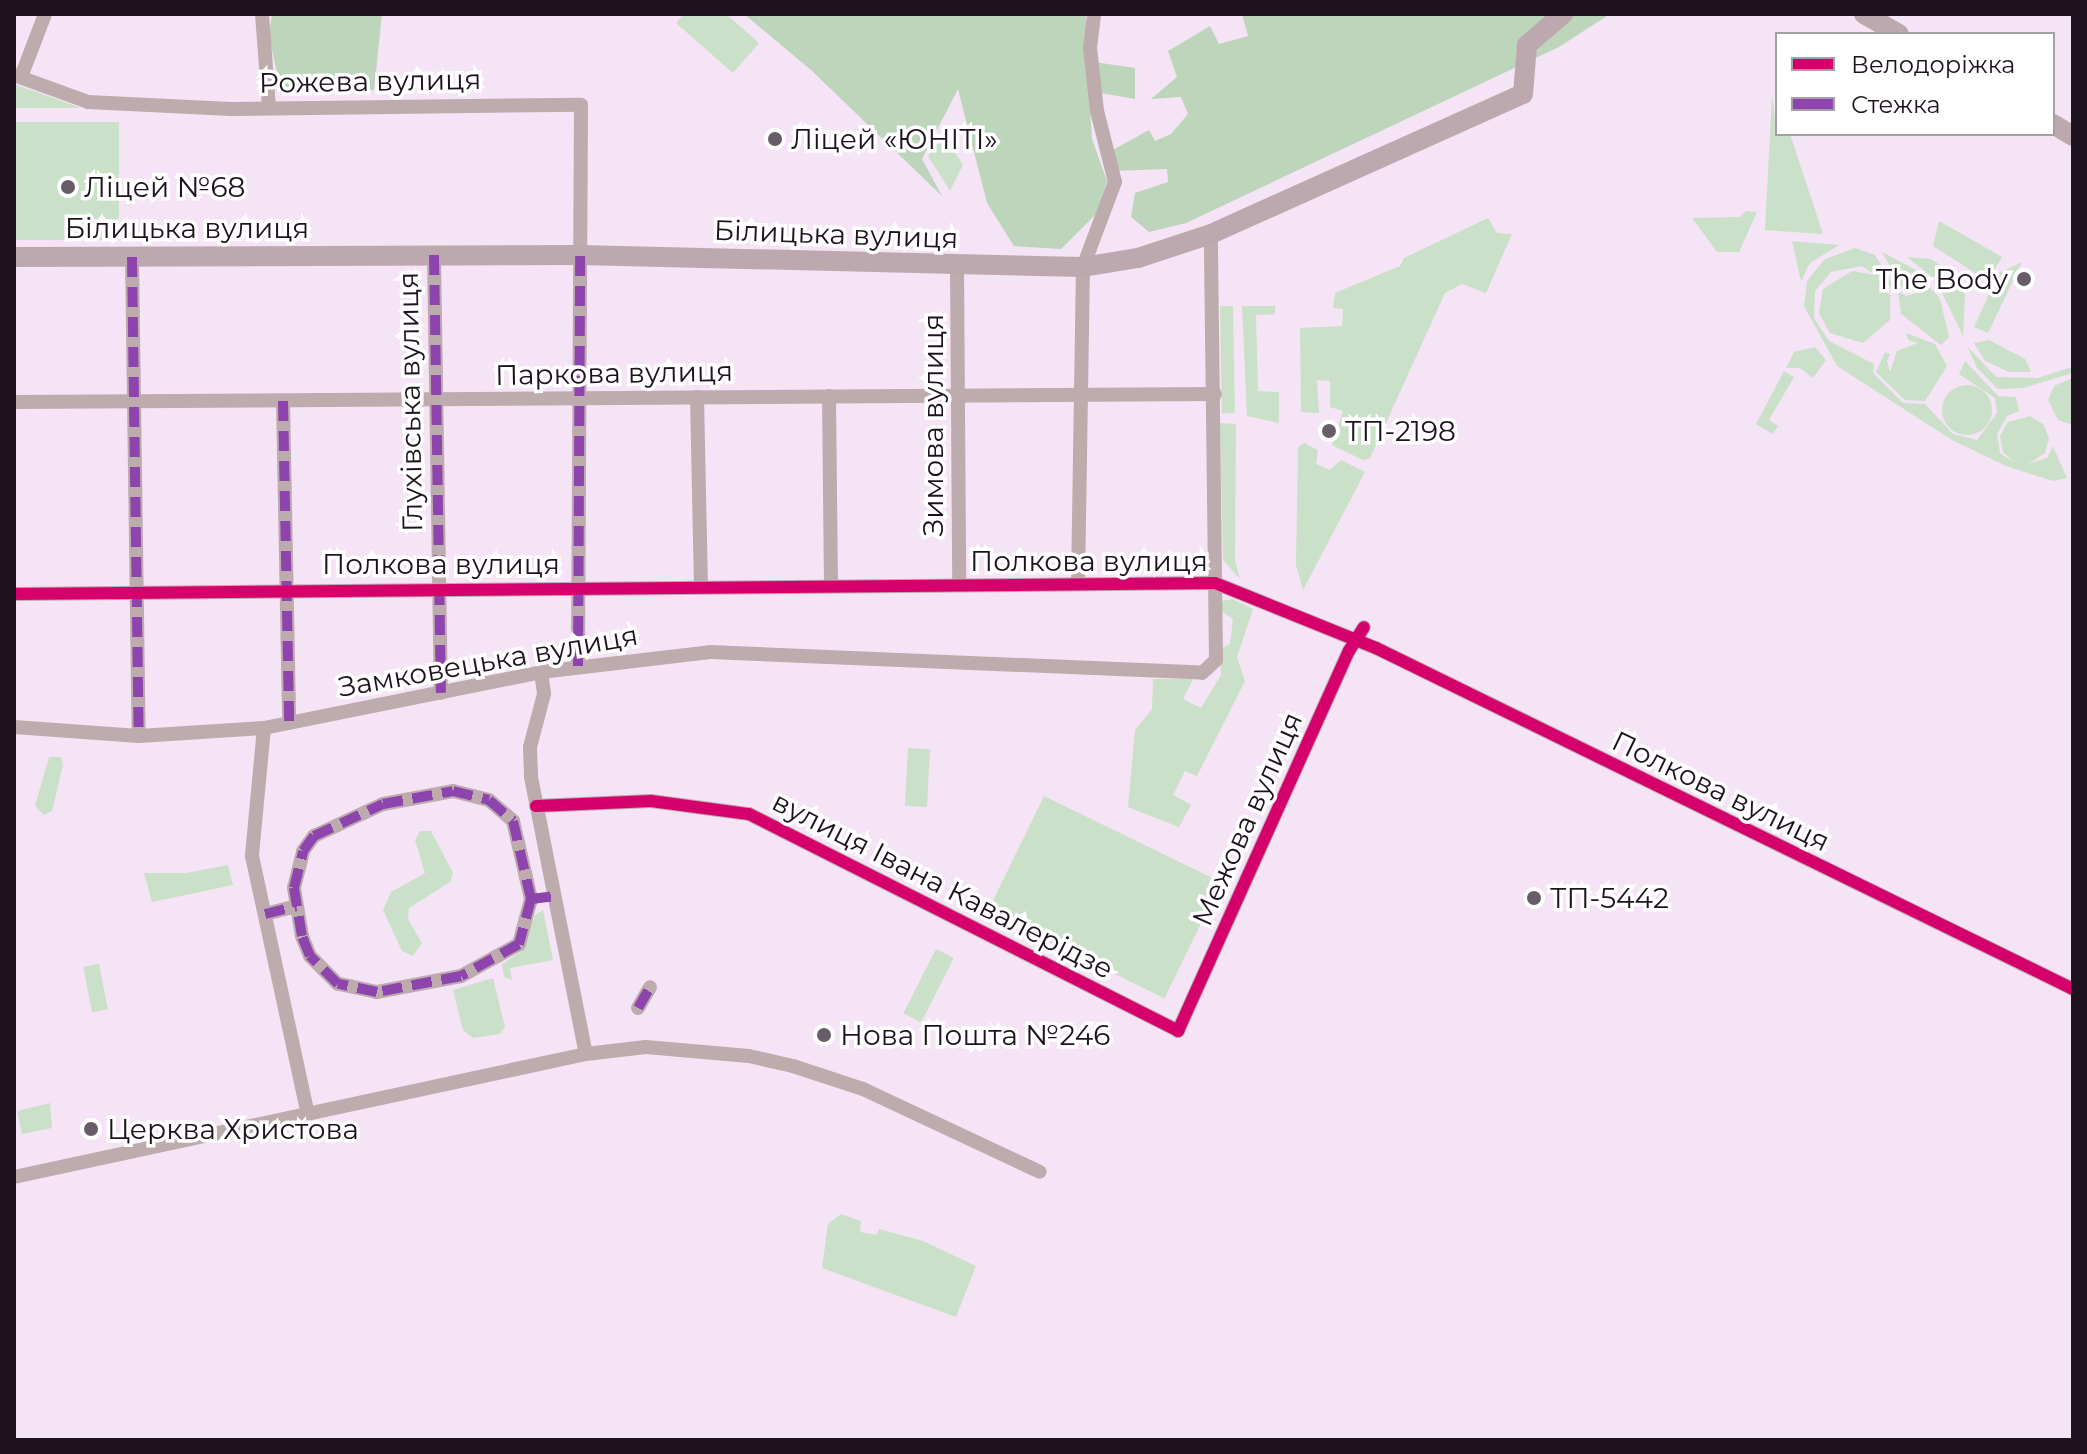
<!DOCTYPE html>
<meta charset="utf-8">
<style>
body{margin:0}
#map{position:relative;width:2087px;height:1454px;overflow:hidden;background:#f4e4f5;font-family:Montserrat,sans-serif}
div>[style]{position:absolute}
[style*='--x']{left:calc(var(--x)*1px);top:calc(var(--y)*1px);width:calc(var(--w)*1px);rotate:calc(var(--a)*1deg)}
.green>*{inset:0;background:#cae0c8;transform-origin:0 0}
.round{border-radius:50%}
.forest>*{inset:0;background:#bcd5bb}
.street>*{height:14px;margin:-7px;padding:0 7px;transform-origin:7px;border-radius:7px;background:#beabae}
.secondary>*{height:20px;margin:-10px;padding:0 10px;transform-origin:10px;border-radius:10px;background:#bea8af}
.quiet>*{height:10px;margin-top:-5px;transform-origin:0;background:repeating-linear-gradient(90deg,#8e44ad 0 20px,transparent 0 30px)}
.cycleway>*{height:12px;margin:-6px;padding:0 6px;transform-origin:6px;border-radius:6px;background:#d6006c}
.dots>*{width:22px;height:22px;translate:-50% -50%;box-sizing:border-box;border:4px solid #fff;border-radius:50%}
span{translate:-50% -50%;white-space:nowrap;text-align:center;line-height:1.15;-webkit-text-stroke:7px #fff;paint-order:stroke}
.street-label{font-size:28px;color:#1d121e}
.poi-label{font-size:28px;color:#1d121e}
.left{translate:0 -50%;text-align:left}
.right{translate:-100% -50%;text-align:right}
.frame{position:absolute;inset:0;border:16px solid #1d121e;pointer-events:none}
.legend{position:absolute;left:1775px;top:32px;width:280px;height:104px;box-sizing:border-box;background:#fff;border:2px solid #a5a0a5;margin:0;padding:10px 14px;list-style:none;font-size:24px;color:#1d121e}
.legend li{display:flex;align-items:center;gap:16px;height:40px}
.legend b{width:40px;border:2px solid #a5a0a5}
</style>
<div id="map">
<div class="green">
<div style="clip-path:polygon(684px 14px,726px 14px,759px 43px,733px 73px,676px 23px)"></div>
<div style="clip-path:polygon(14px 84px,81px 108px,14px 108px)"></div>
<div style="clip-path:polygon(1772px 95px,1777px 134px,1790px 134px,1823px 234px,1765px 230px)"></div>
<div style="left:14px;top:122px;width:105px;height:118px"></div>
<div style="clip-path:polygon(944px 136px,963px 165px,950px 191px,928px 156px)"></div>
<div style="clip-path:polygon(1746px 211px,1757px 212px,1739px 252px,1717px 252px,1692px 218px,1740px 217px)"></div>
<div style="clip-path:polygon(1488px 218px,1497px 233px,1512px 234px,1486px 293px,1462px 284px,1445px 293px,1370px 458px,1363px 460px,1332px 445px,1343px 411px,1330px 407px,1330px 381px,1317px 380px,1319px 413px,1301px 412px,1300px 328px,1342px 326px,1343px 309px,1333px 308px,1335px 293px,1400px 266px,1404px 258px)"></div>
<div style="clip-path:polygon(1939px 221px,2002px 257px,1988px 281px,1933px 246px)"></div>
<div style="clip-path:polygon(1792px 241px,1839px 245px,1810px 263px,1801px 281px)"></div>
<div style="clip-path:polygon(1855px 248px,1875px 255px,1895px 288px,1892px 292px,1889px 285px,1877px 277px,1890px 295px,1890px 320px,1863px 343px,1830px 333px,1819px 313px,1823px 289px,1852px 271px,1875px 275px,1862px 266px,1831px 272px,1815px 291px,1814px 318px,1829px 341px,1874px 364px,1873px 373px,1903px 403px,1925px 404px,1953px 434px,1977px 440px,1997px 413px,1995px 398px,1959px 374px,1965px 361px,1998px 396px,2016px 397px,2019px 411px,2007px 416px,1997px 434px,2000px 453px,2015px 463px,2003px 452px,2000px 436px,2008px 422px,2030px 416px,2043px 424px,2049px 438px,2045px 453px,2028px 464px,2047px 458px,2053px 446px,2067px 478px,2053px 481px,2006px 466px,1952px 440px,1837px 366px,1804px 306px,1807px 281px,1825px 259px)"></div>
<div style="clip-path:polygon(1882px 252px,1916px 270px,1940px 299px,1949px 337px,1941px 345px,1901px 314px,1898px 291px,1906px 296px,1928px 290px,1901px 287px)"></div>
<div style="clip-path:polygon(1907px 257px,1931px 259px,1957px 277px,1965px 295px,1963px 336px,1936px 280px)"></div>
<div style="clip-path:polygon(2022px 262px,1988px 333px,1974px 327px,1999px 273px)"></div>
<div style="left:1233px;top:306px;width:107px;height:13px;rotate:89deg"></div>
<div style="clip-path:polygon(1242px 306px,1275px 306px,1275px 314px,1256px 315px,1258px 391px,1279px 392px,1279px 423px,1247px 416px)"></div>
<div style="clip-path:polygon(1906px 333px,1935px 344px,1947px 366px,1925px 401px,1905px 400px,1876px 372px,1885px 352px,1890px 354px,1887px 361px,1890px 372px,1897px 351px,1918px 343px,1908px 340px)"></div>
<div style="clip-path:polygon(1989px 340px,2025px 359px,2031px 372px,2009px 372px,1985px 361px,1974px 343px)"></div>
<div style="clip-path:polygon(1967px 346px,1996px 377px,2038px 378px,2072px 367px,2073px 373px,2023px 388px,1998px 389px,1977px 368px)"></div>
<div style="clip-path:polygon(1815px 347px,1826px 360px,1813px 378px,1800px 368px,1786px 368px,1794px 352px)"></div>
<div style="clip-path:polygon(1784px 371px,1794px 377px,1769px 420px,1778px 426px,1773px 434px,1756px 424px)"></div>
<div style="clip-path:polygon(2073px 378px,2073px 425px,2058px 420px,2048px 400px,2054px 386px)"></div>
<div class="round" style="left:1942px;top:385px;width:50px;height:50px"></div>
<div style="clip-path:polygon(1220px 423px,1236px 424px,1235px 561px,1240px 579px,1223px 560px)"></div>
<div style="clip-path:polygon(1304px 443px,1318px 450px,1316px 464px,1330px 470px,1341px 460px,1365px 472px,1303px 590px,1296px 565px,1298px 447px)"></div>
<div style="clip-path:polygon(1232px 599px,1253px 609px,1237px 657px,1245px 681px,1197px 776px,1185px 771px,1173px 795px,1191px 805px,1179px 827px,1128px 807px,1135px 730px,1152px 709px,1153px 679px,1193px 679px,1183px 699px,1201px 708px,1221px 675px,1220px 649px,1230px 644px,1233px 619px,1220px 610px,1222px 601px)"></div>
<div style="left:908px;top:748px;width:22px;height:58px;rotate:3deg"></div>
<div style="clip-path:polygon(49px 757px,61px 757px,63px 765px,52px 811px,44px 815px,35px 806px)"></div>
<div style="left:1044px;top:796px;width:197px;height:129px;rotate:26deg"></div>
<div style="clip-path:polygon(420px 831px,431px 831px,453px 873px,450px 882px,409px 908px,408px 919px,422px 943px,413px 956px,402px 951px,383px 910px,391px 892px,425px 873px,415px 840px)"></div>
<div style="clip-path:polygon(228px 865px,233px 885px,152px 902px,144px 873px,186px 873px)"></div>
<div style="clip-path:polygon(543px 910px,553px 960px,510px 968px,512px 980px,504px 977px,502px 964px,522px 951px,535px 915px)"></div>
<div style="left:936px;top:949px;width:20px;height:72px;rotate:27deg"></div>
<div style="left:99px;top:964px;width:46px;height:16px;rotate:79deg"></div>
<div style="clip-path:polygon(493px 978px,505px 1027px,500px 1034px,473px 1038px,463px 1030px,453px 990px)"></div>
<div style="clip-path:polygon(50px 1103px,52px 1128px,22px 1134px,17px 1111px)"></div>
<div style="clip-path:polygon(841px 1214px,861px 1221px,860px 1232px,877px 1235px,879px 1229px,923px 1241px,976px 1266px,956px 1317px,822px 1268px,828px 1224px)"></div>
</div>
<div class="forest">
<div style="clip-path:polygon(272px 14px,382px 14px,374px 90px,281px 92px,269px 36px)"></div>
<div style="clip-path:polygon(744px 14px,1086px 14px,1087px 61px,1135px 68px,1135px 99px,1089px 91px,1092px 139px,1107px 181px,1097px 213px,1061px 249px,1014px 246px,987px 203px,958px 89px,922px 159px,942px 196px,811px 70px)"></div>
<div style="clip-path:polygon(1242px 14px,1610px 14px,1559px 47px,1186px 223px,1149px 232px,1131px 217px,1135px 193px,1168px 182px,1167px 169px,1115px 171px,1111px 151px,1149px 130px,1155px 141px,1171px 134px,1188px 114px,1181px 97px,1151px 99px,1177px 77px,1168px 51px,1210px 26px,1219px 44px,1248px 36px)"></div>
</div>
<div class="street">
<div style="--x:262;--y:14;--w:94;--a:85.7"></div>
<div style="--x:14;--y:75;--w:79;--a:20"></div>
<div style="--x:88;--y:102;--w:143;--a:2.8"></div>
<div style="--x:231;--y:109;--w:350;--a:-0.7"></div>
<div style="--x:581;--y:105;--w:561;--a:90.31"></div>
<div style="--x:21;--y:77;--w:67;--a:-69.1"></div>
<div style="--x:434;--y:255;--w:438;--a:89.1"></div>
<div style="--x:132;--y:257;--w:479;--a:89.2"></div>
<div style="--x:957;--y:265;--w:319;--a:89.6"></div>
<div style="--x:829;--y:396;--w:188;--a:89.4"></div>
<div style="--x:697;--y:397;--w:188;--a:88.8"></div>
<div style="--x:283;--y:401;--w:322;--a:88.9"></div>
<div style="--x:14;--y:402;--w:1201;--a:-0.38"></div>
<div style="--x:1078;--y:584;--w:317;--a:-89.1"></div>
<div style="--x:1083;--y:267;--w:91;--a:-69.4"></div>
<div style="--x:1115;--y:182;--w:73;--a:-104.2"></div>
<div style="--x:1097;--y:111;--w:63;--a:-96.3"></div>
<div style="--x:1090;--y:48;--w:34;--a:-83"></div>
<div style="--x:14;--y:594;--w:1201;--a:-0.52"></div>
<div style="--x:1215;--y:583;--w:174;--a:22"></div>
<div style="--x:1376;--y:648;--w:776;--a:26.07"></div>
<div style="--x:541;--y:672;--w:22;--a:82"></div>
<div style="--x:544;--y:694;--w:55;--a:104.8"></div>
<div style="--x:530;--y:747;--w:30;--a:88"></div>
<div style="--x:531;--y:777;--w:282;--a:78.8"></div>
<div style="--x:14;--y:727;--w:125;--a:4.1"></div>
<div style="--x:139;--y:736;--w:125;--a:-3.7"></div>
<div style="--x:264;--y:728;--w:283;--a:-11.4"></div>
<div style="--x:541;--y:672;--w:170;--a:-6.7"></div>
<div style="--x:710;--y:652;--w:492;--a:2.4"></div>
<div style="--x:1202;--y:673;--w:19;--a:-43"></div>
<div style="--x:1216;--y:660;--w:426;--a:-90.7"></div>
<div style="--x:264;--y:728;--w:129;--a:95.4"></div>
<div style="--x:252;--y:856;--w:265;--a:77.8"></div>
<div style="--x:453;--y:791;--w:37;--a:14"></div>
<div style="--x:489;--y:800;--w:32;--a:41"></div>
<div style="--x:513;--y:821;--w:80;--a:77"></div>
<div style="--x:531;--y:899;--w:47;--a:104.9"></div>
<div style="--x:519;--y:944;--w:66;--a:151.1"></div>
<div style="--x:461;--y:976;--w:86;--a:169.2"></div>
<div style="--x:377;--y:992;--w:40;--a:-168"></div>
<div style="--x:338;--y:984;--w:40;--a:-135"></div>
<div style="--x:310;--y:956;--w:22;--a:-112"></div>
<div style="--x:302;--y:936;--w:49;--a:-99.5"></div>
<div style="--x:294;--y:888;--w:38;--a:-76"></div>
<div style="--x:303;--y:851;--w:19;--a:-54"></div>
<div style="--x:314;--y:836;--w:76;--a:-24.9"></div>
<div style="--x:383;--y:804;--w:71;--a:-10.5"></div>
<div style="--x:536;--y:806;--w:115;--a:-2.5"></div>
<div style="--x:651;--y:801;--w:99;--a:7.6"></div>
<div style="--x:749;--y:814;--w:481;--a:26.8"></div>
<div style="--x:1178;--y:1031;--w:417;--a:-65.8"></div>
<div style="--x:1349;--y:651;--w:28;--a:-58"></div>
<div style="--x:265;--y:914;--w:32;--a:-14"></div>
<div style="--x:638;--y:1008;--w:24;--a:-60"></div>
<div style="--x:14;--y:1177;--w:585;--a:-12.14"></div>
<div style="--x:586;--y:1054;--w:60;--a:-6.7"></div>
<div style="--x:646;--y:1047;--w:103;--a:5"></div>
<div style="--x:749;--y:1056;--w:45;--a:12.8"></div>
<div style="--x:793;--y:1066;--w:74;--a:18.2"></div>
<div style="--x:863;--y:1089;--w:195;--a:25.1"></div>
</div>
<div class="secondary">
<div style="--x:1864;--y:14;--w:40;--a:29.7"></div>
<div style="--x:2053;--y:124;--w:23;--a:31"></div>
<div style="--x:14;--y:257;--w:566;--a:-0.2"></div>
<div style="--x:580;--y:255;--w:503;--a:1.37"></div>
<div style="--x:1083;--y:267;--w:56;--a:-9.3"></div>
<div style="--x:1138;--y:258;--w:77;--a:-18.2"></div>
<div style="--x:1211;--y:234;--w:342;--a:-24.2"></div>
<div style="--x:1523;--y:94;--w:49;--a:-85.3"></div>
<div style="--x:1527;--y:45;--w:48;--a:-40.7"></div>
</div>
<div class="quiet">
<div style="--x:434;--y:255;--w:438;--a:89.1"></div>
<div style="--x:132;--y:257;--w:479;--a:89.2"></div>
<div style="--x:283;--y:401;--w:322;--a:88.9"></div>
<div style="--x:578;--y:666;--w:411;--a:-89.7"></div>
<div style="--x:453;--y:791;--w:37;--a:14"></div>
<div style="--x:489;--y:800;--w:32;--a:41"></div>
<div style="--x:513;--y:821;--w:80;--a:77"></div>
<div style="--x:531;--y:899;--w:47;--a:104.9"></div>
<div style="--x:519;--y:944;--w:66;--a:151.1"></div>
<div style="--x:461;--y:976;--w:86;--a:169.2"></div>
<div style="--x:377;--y:992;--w:40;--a:-168"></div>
<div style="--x:338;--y:984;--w:40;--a:-135"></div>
<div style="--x:310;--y:956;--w:22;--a:-112"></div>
<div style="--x:302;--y:936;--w:49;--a:-99.5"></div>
<div style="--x:294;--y:888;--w:38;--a:-76"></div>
<div style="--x:303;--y:851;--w:19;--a:-54"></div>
<div style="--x:314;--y:836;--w:76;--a:-24.9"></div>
<div style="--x:383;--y:804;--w:71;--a:-10.5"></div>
<div style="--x:531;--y:899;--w:23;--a:-7"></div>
<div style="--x:265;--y:914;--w:32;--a:-14"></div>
<div style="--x:638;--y:1008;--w:24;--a:-60"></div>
</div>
<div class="cycleway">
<div style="--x:14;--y:594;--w:1201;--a:-0.52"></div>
<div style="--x:1215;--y:583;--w:174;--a:22"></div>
<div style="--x:1376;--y:648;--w:776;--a:26.07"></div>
<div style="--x:536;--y:806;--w:115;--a:-2.5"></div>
<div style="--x:651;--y:801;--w:99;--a:7.6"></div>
<div style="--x:749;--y:814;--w:481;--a:26.8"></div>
<div style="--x:1178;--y:1031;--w:417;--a:-65.8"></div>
<div style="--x:1349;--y:651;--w:28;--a:-58"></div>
</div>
<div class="dots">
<div style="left:775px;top:139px;background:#685c69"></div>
<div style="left:68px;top:187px;background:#685c69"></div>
<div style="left:2024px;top:279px;background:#685c69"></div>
<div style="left:1329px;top:431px;background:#685c69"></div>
<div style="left:1534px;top:898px;background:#685c69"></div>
<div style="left:824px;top:1035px;background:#685c69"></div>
<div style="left:91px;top:1129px;background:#685c69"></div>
</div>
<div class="street-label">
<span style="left:370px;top:81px;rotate:-1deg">Рожева вулиця</span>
<span style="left:187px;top:228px">Білицька вулиця</span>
<span style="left:836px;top:234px;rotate:2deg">Білицька вулиця</span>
<span style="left:614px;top:373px;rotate:-1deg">Паркова вулиця</span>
<span style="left:410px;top:402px;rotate:-91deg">Глухівська вулиця</span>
<span style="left:933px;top:425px;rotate:-90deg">Зимова вулиця</span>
<span style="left:1089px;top:561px">Полкова вулиця</span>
<span style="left:441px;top:564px">Полкова вулиця</span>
<span style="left:488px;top:661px;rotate:-10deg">Замковецька вулиця</span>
<span style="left:1721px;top:791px;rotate:26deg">Полкова вулиця</span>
<span style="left:1247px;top:819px;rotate:-66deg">Межова вулиця</span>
<span style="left:943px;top:885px;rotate:27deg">вулиця Івана Кавалерідзе</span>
</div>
<div class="poi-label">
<span class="left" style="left:791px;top:139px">Ліцей «ЮНІТІ»</span>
<span class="left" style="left:84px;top:187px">Ліцей №68</span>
<span class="right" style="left:2008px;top:279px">The Body</span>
<span class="left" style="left:1345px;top:431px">ТП-2198</span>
<span class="left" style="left:1550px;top:898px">ТП-5442</span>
<span class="left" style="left:840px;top:1035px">Нова Пошта №246</span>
<span class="left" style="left:107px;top:1129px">Церква Христова</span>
</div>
<div class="frame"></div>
<ul class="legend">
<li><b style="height:10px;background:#d6006c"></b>Велодоріжка</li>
<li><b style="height:10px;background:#8e44ad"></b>Стежка</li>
</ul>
</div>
